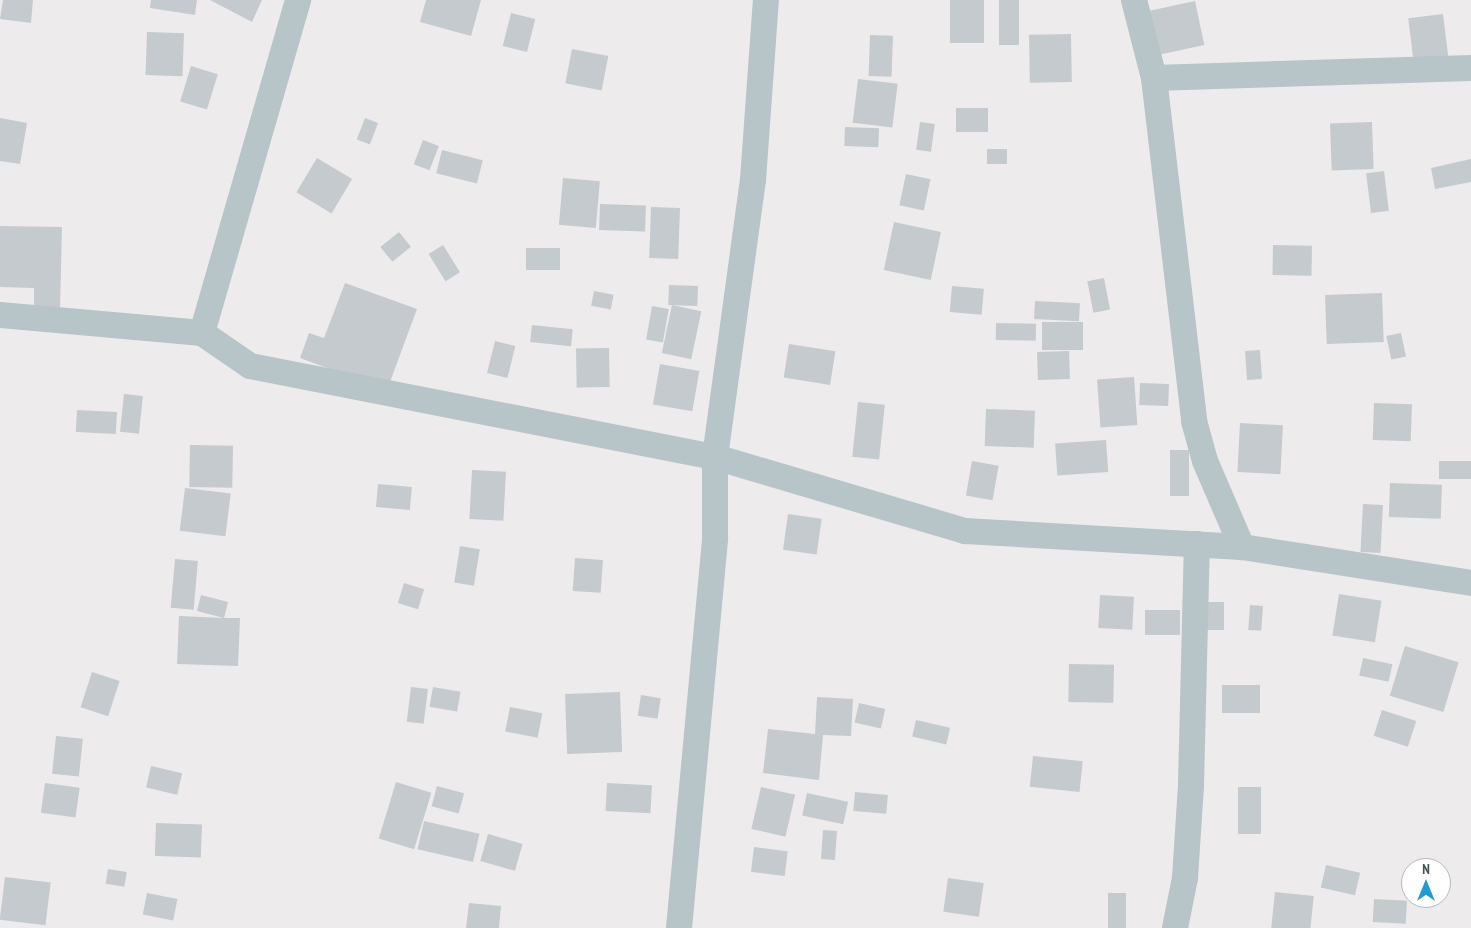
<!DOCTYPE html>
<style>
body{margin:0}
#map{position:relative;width:1471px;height:928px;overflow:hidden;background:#eeebec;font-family:"PT Sans Narrow",sans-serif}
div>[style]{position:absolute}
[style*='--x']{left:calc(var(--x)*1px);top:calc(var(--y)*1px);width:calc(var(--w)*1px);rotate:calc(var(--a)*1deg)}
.building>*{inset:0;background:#c5cace;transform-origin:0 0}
.minor>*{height:26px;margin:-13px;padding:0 13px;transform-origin:13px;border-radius:13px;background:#b7c4c8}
span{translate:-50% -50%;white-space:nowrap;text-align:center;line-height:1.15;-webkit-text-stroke:5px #fff;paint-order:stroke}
.north{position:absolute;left:1401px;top:858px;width:50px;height:50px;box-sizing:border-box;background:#fff;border:1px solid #b5babc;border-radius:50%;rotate:0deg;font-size:14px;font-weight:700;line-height:20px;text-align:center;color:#455358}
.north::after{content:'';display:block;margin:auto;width:18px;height:22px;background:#1f9cd4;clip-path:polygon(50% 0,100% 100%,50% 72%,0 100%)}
</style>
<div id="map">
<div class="building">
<div style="clip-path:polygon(3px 0,33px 0,31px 23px,0 19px)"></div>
<div style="clip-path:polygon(151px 0,197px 0,195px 15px,150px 8px)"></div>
<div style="clip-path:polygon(210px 0,262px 0,252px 22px)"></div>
<div style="clip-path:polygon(426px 0,481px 0,471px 36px,420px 22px)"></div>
<div style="left:950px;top:0;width:34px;height:43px"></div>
<div style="left:999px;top:0;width:20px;height:45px"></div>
<div style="left:1195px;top:1px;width:45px;height:50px;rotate:78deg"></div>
<div style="left:511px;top:13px;width:25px;height:34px;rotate:14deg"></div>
<div style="left:1443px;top:14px;width:47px;height:35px;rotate:83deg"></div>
<div style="left:147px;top:32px;width:37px;height:43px;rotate:2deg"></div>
<div style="left:1071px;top:34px;width:48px;height:42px;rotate:89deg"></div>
<div style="left:870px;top:35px;width:23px;height:41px;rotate:2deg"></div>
<div style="left:572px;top:49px;width:37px;height:35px;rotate:11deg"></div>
<div style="left:191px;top:66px;width:28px;height:37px;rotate:17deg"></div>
<div style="left:858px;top:79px;width:40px;height:44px;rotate:7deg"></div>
<div style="left:956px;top:108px;width:32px;height:24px"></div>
<div style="clip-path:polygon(0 118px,27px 123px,20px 164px,0 161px)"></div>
<div style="left:365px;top:118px;width:14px;height:23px;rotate:21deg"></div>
<div style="left:920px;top:122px;width:15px;height:28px;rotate:8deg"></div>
<div style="left:1372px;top:122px;width:47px;height:42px;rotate:88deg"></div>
<div style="left:845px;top:127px;width:34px;height:19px;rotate:2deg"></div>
<div style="left:423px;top:140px;width:17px;height:26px;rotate:21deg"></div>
<div style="left:987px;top:149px;width:20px;height:15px"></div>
<div style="left:442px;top:150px;width:42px;height:24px;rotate:14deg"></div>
<div style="left:317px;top:158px;width:41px;height:40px;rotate:31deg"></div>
<div style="clip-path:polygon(1471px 159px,1471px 182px,1435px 189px,1431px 168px)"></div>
<div style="left:1384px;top:171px;width:40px;height:18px;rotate:83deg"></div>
<div style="left:906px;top:174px;width:25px;height:32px;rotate:12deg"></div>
<div style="left:563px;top:178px;width:37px;height:47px;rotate:5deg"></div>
<div style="left:600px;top:204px;width:46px;height:26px;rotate:2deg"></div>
<div style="left:651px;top:207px;width:29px;height:51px;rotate:2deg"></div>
<div style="left:894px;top:222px;width:48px;height:49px;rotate:12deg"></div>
<div style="clip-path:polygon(0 226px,62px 227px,60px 310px,34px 309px,34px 288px,0 287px)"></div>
<div style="left:399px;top:232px;width:19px;height:24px;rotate:51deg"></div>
<div style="left:443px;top:245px;width:32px;height:17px;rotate:58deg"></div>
<div style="left:1273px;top:245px;width:39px;height:30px;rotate:1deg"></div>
<div style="left:526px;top:248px;width:34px;height:22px"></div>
<div style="left:1104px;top:278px;width:32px;height:17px;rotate:79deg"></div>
<div style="clip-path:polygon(345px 283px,417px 309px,387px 390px,300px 358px,309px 333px,324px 338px)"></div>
<div style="left:669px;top:285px;width:29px;height:20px;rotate:2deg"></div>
<div style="left:952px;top:286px;width:32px;height:26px;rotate:5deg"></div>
<div style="left:594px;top:291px;width:20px;height:15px;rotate:11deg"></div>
<div style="left:1382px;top:293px;width:49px;height:57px;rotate:88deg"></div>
<div style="left:1035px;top:301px;width:45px;height:18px;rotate:3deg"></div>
<div style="left:672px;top:305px;width:30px;height:49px;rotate:12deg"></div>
<div style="left:652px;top:306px;width:17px;height:34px;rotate:10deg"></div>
<div style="left:1042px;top:322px;width:41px;height:28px"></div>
<div style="left:996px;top:323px;width:40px;height:17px;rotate:1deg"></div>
<div style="left:532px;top:325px;width:41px;height:17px;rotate:6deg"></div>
<div style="left:1401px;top:333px;width:24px;height:15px;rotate:78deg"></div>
<div style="left:495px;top:341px;width:21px;height:33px;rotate:14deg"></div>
<div style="left:789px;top:344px;width:47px;height:34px;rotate:9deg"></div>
<div style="left:609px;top:348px;width:39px;height:33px;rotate:89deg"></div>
<div style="left:1260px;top:350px;width:29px;height:15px;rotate:86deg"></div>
<div style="left:1069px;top:351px;width:28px;height:32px;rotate:88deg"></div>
<div style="left:660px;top:364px;width:40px;height:41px;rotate:10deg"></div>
<div style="left:1134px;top:377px;width:48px;height:37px;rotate:86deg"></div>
<div style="left:1140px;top:383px;width:29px;height:22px;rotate:2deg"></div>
<div style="left:124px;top:394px;width:19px;height:38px;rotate:6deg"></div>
<div style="left:858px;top:402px;width:27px;height:55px;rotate:6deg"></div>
<div style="left:1374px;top:403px;width:38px;height:37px;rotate:2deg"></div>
<div style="left:986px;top:409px;width:49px;height:37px;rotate:2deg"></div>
<div style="left:77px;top:410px;width:40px;height:22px;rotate:3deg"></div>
<div style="left:1240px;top:423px;width:43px;height:49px;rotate:3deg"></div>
<div style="left:1106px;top:440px;width:32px;height:51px;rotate:86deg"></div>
<div style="left:190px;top:445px;width:43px;height:42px;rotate:1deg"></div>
<div style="left:1170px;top:450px;width:19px;height:46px"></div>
<div style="left:972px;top:461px;width:27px;height:35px;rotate:10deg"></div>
<div style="left:1471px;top:461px;width:18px;height:32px;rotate:90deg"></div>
<div style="left:472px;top:470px;width:34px;height:49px;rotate:3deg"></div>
<div style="left:1390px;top:483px;width:52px;height:34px;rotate:2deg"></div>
<div style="left:378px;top:484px;width:34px;height:23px;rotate:5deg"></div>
<div style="left:185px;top:488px;width:46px;height:43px;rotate:7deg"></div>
<div style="left:1363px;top:504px;width:20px;height:48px;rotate:3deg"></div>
<div style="left:788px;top:514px;width:34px;height:36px;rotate:8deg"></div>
<div style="left:460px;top:546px;width:20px;height:37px;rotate:9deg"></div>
<div style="left:575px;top:558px;width:28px;height:33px;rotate:4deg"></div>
<div style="left:175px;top:559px;width:23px;height:49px;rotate:5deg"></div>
<div style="left:404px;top:583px;width:21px;height:21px;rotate:17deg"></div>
<div style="left:1339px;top:594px;width:43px;height:42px;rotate:9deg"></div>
<div style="clip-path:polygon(201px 595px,228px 602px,224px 618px,240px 618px,238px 666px,177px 664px,179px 616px,224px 618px,197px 611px)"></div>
<div style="left:1100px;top:595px;width:34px;height:33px;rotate:3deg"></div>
<div style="left:1204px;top:602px;width:20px;height:28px"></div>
<div style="left:1250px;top:605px;width:13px;height:25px;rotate:4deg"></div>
<div style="left:1180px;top:610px;width:25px;height:35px;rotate:90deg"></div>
<div style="left:1405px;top:646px;width:56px;height:52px;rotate:17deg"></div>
<div style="left:1363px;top:658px;width:30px;height:18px;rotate:12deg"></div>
<div style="left:1069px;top:664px;width:45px;height:38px;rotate:1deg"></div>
<div style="left:92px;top:672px;width:29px;height:37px;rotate:18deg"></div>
<div style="left:1222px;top:685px;width:38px;height:28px"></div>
<div style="left:411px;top:687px;width:17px;height:35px;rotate:7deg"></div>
<div style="left:433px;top:687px;width:28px;height:20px;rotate:10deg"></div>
<div style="left:620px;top:692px;width:60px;height:55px;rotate:88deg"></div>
<div style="left:641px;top:695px;width:20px;height:21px;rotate:9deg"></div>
<div style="clip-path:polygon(817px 697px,853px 699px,851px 736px,823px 735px,819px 780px,763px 773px,768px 729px,815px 734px)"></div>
<div style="left:859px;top:703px;width:27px;height:20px;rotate:13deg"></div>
<div style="left:510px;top:707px;width:33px;height:25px;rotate:11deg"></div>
<div style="left:1382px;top:710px;width:36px;height:27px;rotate:18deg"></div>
<div style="left:916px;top:720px;width:35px;height:17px;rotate:13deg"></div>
<div style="left:56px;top:736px;width:27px;height:38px;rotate:6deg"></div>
<div style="left:1033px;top:756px;width:50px;height:31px;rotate:6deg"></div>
<div style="left:151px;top:766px;width:32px;height:22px;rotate:13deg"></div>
<div style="left:396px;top:782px;width:37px;height:59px;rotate:17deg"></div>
<div style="left:45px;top:783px;width:35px;height:30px;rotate:8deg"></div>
<div style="left:607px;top:783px;width:45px;height:28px;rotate:3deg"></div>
<div style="left:437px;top:786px;width:28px;height:21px;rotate:15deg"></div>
<div style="left:761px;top:787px;width:35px;height:43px;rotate:13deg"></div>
<div style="left:1238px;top:787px;width:23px;height:47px"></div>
<div style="left:855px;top:792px;width:33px;height:19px;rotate:5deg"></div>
<div style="left:807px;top:793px;width:42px;height:23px;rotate:12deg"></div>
<div style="left:424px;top:821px;width:57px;height:29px;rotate:13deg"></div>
<div style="left:156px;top:823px;width:46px;height:33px;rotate:2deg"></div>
<div style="left:823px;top:830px;width:14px;height:29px;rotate:4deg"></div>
<div style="left:488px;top:834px;width:36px;height:28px;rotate:16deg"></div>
<div style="left:754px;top:847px;width:34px;height:25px;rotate:7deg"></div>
<div style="left:1326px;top:865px;width:35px;height:23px;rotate:13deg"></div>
<div style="left:108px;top:869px;width:19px;height:15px;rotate:9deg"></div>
<div style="left:5px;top:877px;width:46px;height:43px;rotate:7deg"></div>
<div style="left:948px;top:878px;width:36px;height:34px;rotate:8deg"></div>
<div style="left:1275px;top:892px;width:39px;height:36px;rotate:6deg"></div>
<div style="left:147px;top:893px;width:31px;height:22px;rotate:11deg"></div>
<div style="left:1108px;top:893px;width:18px;height:35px"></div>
<div style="left:1374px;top:899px;width:33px;height:23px;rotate:3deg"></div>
<div style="clip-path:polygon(469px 903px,501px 906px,499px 928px,466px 928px)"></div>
</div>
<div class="minor">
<div style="--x:1134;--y:0;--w:81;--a:75.6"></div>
<div style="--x:1154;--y:78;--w:345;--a:83.3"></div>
<div style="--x:1194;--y:421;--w:41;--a:74.6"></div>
<div style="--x:1205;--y:461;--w:94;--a:66.7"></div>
<div style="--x:1154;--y:78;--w:317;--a:-1.8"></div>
<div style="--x:0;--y:315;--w:203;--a:5.1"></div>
<div style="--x:202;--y:333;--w:58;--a:34.5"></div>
<div style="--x:250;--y:366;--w:474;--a:11.1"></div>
<div style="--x:715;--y:457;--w:261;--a:16.5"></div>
<div style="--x:965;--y:531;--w:277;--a:3.3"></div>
<div style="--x:1242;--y:547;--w:232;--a:8.9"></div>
<div style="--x:202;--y:333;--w:347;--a:-73.9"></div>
<div style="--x:679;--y:928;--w:392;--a:-84.7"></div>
<div style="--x:715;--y:538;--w:81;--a:-90"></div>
<div style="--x:715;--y:457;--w:280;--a:-82.2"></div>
<div style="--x:753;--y:180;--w:180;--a:-85.9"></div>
<div style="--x:1175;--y:928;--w:51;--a:-78.7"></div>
<div style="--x:1185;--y:878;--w:93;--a:-86.3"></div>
<div style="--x:1191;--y:785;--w:241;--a:-88.6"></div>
</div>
<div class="north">N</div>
</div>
